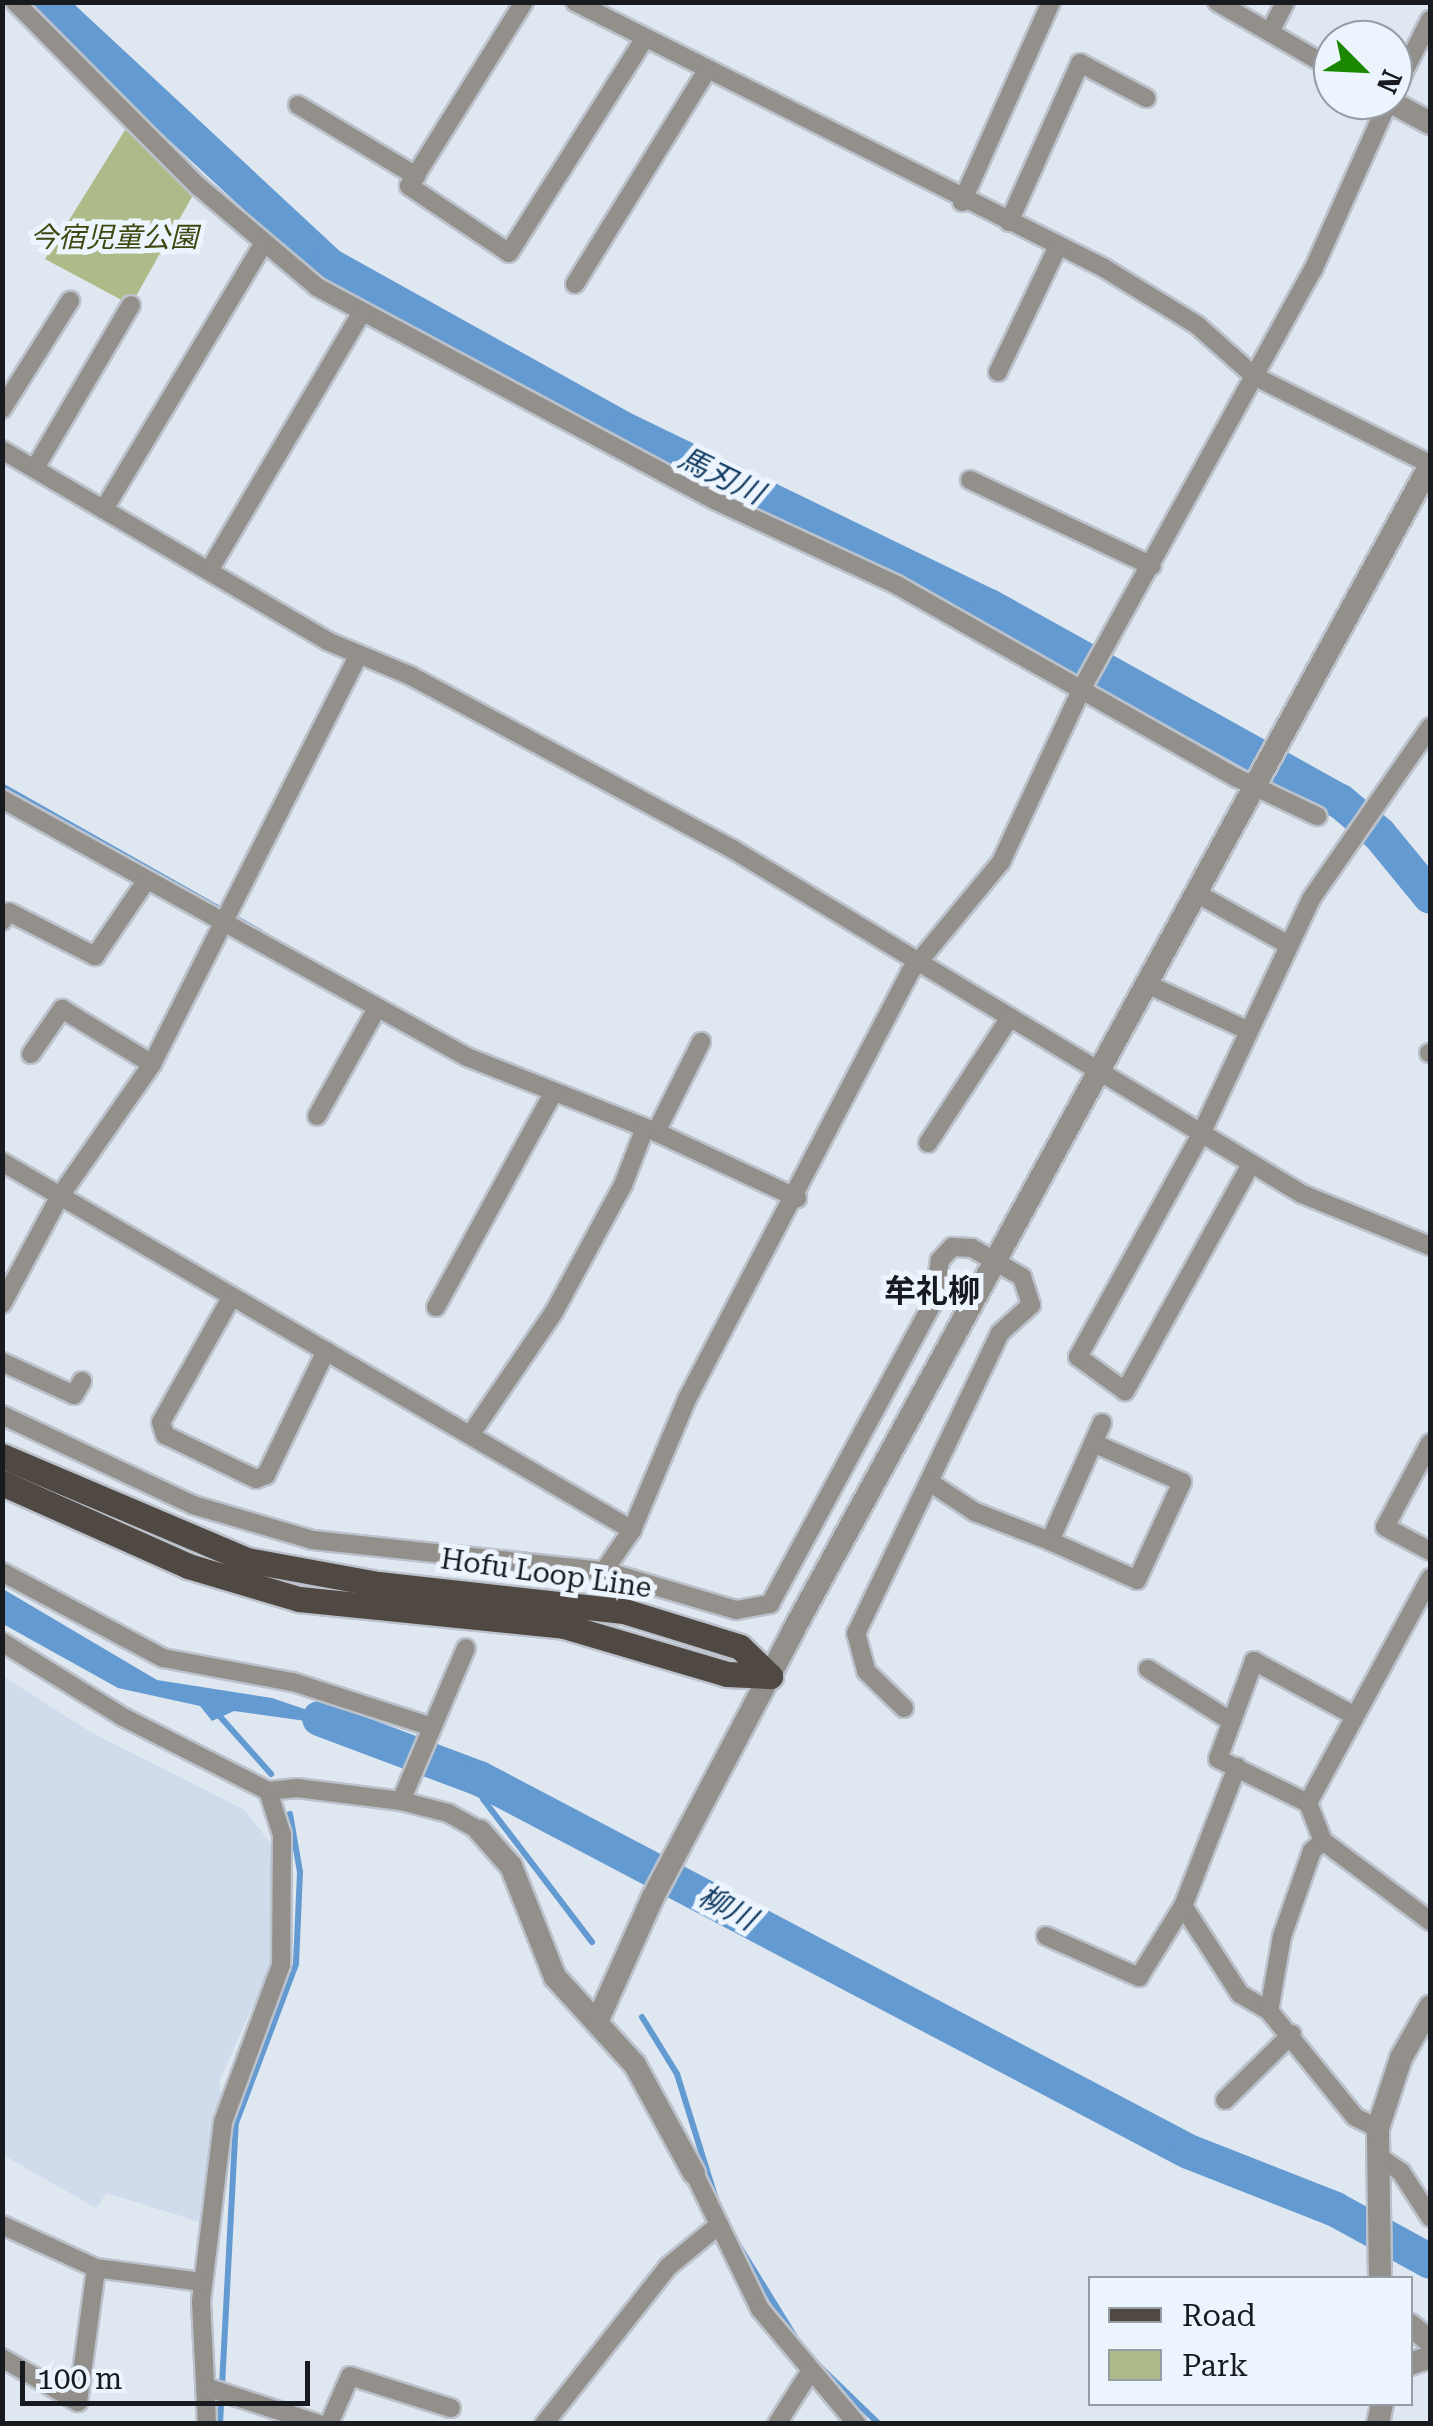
<!DOCTYPE html>
<meta charset="utf-8">
<style>
body{margin:0}
#map{position:relative;width:1433px;height:2426px;overflow:hidden;background:#dfe7f1;font-family:"Roboto Serif","Noto Sans JP",serif}
div>[style]{position:absolute}
[style*='--x']{left:calc(var(--x)*1px);top:calc(var(--y)*1px);width:calc(var(--w)*1px);rotate:calc(var(--a)*1deg)}
.built>*{inset:0;background:#d0dcec}
.green>*{inset:0;background:#aeba87}
.water>*{inset:0;background:#639ad2}
.stream>*{height:6px;margin:-3px;padding:0 3px;transform-origin:3px;border-radius:3px;background:#639ad2}
.river>*{height:35px;margin:-17.5px;padding:0 17.5px;transform-origin:17.5px;border-radius:17.5px;background:#639ad2}
.roads{filter:drop-shadow(2px 0 #bbc2cb) drop-shadow(-2px 0 #bbc2cb) drop-shadow(0 2px #bbc2cb) drop-shadow(0 -2px #bbc2cb)}
.minor>*{height:18px;margin:-9px;padding:0 9px;transform-origin:9px;border-radius:9px;background:#938f8b}
.tertiary>*{height:22px;margin:-11px;padding:0 11px;transform-origin:11px;border-radius:11px;background:#938f8b}
.primary>*{height:25px;margin:-12.5px;padding:0 12.5px;transform-origin:12.5px;border-radius:12.5px;background:#504943}
span{translate:-50% -50%;white-space:nowrap;text-align:center;line-height:1.15;-webkit-text-stroke:10px #ecf4fe;paint-order:stroke}
.park-label{font-size:28px;color:#3d470e;font-style:italic}
.street-label{font-size:28px;color:#171a1e}
.water-label{font-size:30px;color:#133c61;font-style:italic}
.quarter-label{font-size:32px;color:#171a1e;font-weight:700}
.frame{position:absolute;inset:0;border:5px solid #171a1e;pointer-events:none}
.legend{position:absolute;left:1088px;top:2276px;width:325px;height:130px;box-sizing:border-box;background:#ecf4fe;border:2px solid #979da4;margin:0;padding:12px 18px;list-style:none;font-size:30px;color:#171a1e}
.legend li{display:flex;align-items:center;gap:20px;height:50px}
.legend b{width:50px;border:2px solid #979da4}
.north{position:absolute;left:1313px;top:20px;width:100px;height:100px;box-sizing:border-box;background:#ecf4fe;border:2px solid #979da4;border-radius:50%;rotate:114deg;font-size:28px;font-weight:700;line-height:40px;text-align:center;color:#171a1e}
.north::after{content:'';display:block;margin:auto;width:35px;height:45px;background:#1a8700;clip-path:polygon(50% 0,100% 100%,50% 72%,0 100%)}
.scale{position:absolute;left:20px;top:2361px;width:290px;height:45px;box-sizing:border-box;border:5px solid #171a1e;border-top:0;padding-left:12px;font-size:30px;line-height:35px;white-space:nowrap;color:#171a1e;-webkit-text-stroke:8px #ecf4fe;paint-order:stroke}
</style>
<div id="map">
<div class="built">
<div style="clip-path:polygon(3px 1676px,92px 1733px,245px 1810px,271px 1844px,273px 1960px,219px 2082px,222px 2105px,206px 2224px,107px 2193px,96px 2208px,3px 2155px)"></div>
</div>
<div class="green">
<div style="clip-path:polygon(130px 122px,198px 186px,131px 305px,45px 259px)"></div>
</div>
<div class="water">
<div style="clip-path:polygon(3px 1589px,157px 1680px,272px 1698px,363px 1729px,234px 1711px,212px 1721px,200px 1706px,118px 1688px,3px 1624px)"></div>
</div>
<div class="stream">
<div style="--x:2;--y:786;--w:296;--a:29.5"></div>
<div style="--x:216;--y:1712;--w:83;--a:48.4"></div>
<div style="--x:479;--y:1778;--w:21;--a:79"></div>
<div style="--x:483;--y:1799;--w:180;--a:52.7"></div>
<div style="--x:642;--y:2017;--w:67;--a:58.4"></div>
<div style="--x:677;--y:2074;--w:131;--a:72.7"></div>
<div style="--x:739;--y:2246;--w:107;--a:58.4"></div>
<div style="--x:815;--y:2362;--w:89;--a:44.1"></div>
<div style="--x:220;--y:2424;--w:301;--a:-87"></div>
<div style="--x:236;--y:2123;--w:170;--a:-69.3"></div>
<div style="--x:296;--y:1964;--w:92;--a:-87.5"></div>
<div style="--x:300;--y:1872;--w:59;--a:-99.8"></div>
</div>
<div class="river">
<div style="--x:46;--y:2;--w:386;--a:42.9"></div>
<div style="--x:329;--y:265;--w:340;--a:29.1"></div>
<div style="--x:626;--y:430;--w:403;--a:25.9"></div>
<div style="--x:989;--y:606;--w:402;--a:29.1"></div>
<div style="--x:1340;--y:801;--w:51;--a:40.2"></div>
<div style="--x:1379;--y:834;--w:80;--a:50.6"></div>
<div style="--x:319;--y:1718;--w:171;--a:20.6"></div>
<div style="--x:479;--y:1778;--w:801;--a:27.75"></div>
<div style="--x:1188;--y:2151;--w:158;--a:21.5"></div>
<div style="--x:1335;--y:2209;--w:108;--a:28.7"></div>
</div>
<div class="roads">
<div class="minor">
<div style="--x:15;--y:2;--w:260;--a:45.2"></div>
<div style="--x:198;--y:186;--w:156;--a:40.3"></div>
<div style="--x:317;--y:287;--w:451;--a:28.2"></div>
<div style="--x:714;--y:500;--w:202;--a:24.9"></div>
<div style="--x:897;--y:585;--w:391;--a:29.6"></div>
<div style="--x:1237;--y:778;--w:89;--a:25.4"></div>
<div style="--x:524;--y:2;--w:217;--a:122"></div>
<div style="--x:409;--y:186;--w:120;--a:33.8"></div>
<div style="--x:509;--y:253;--w:254;--a:-57.7"></div>
<div style="--x:575;--y:2;--w:592;--a:26.69"></div>
<div style="--x:1104;--y:268;--w:109;--a:31.5"></div>
<div style="--x:1197;--y:325;--w:76;--a:41.8"></div>
<div style="--x:1254;--y:376;--w:197;--a:26.6"></div>
<div style="--x:1217;--y:2;--w:134;--a:30"></div>
<div style="--x:1270;--y:32;--w:34;--a:-63"></div>
<div style="--x:1393;--y:93;--w:82;--a:-63.1"></div>
<div style="--x:298;--y:105;--w:138;--a:31"></div>
<div style="--x:962;--y:202;--w:219;--a:-66"></div>
<div style="--x:1009;--y:222;--w:174;--a:-65.9"></div>
<div style="--x:1080;--y:63;--w:75;--a:27.9"></div>
<div style="--x:575;--y:284;--w:249;--a:-58.3"></div>
<div style="--x:998;--y:372;--w:140;--a:-64.5"></div>
<div style="--x:2;--y:409;--w:128;--a:-57.8"></div>
<div style="--x:2;--y:450;--w:377;--a:30.4"></div>
<div style="--x:327;--y:641;--w:91;--a:22.6"></div>
<div style="--x:411;--y:676;--w:367;--a:28.3"></div>
<div style="--x:734;--y:850;--w:664;--a:31.2"></div>
<div style="--x:1302;--y:1194;--w:138;--a:22.1"></div>
<div style="--x:35;--y:468;--w:189;--a:-59.5"></div>
<div style="--x:970;--y:480;--w:201;--a:25.3"></div>
<div style="--x:104;--y:509;--w:307;--a:-59"></div>
<div style="--x:210;--y:569;--w:299;--a:-59.4"></div>
<div style="--x:2;--y:799;--w:532;--a:29.02"></div>
<div style="--x:467;--y:1057;--w:203;--a:21.6"></div>
<div style="--x:656;--y:1132;--w:156;--a:25.1"></div>
<div style="--x:1196;--y:893;--w:104;--a:29.3"></div>
<div style="--x:2;--y:921;--w:11;--a:-52"></div>
<div style="--x:9;--y:912;--w:97;--a:27.1"></div>
<div style="--x:95;--y:956;--w:91;--a:-55.8"></div>
<div style="--x:1149;--y:985;--w:110;--a:24.7"></div>
<div style="--x:1429;--y:1053;--w:1;--a:0"></div>
<div style="--x:31;--y:1054;--w:55;--a:-55.4"></div>
<div style="--x:62;--y:1009;--w:105;--a:31.4"></div>
<div style="--x:317;--y:1116;--w:124;--a:-60.9"></div>
<div style="--x:656;--y:1132;--w:101;--a:-63.4"></div>
<div style="--x:928;--y:1143;--w:150;--a:-56.9"></div>
<div style="--x:2;--y:1162;--w:730;--a:30.29"></div>
<div style="--x:1251;--y:1164;--w:260;--a:119"></div>
<div style="--x:1125;--y:1391;--w:58;--a:-144.1"></div>
<div style="--x:1078;--y:1357;--w:255;--a:-61.1"></div>
<div style="--x:1201;--y:1134;--w:259;--a:-64.9"></div>
<div style="--x:1311;--y:899;--w:209;--a:-55.3"></div>
<div style="--x:231;--y:1298;--w:142;--a:119.4"></div>
<div style="--x:161;--y:1422;--w:14;--a:73"></div>
<div style="--x:165;--y:1435;--w:101;--a:25.8"></div>
<div style="--x:256;--y:1479;--w:11;--a:-22"></div>
<div style="--x:266;--y:1475;--w:138;--a:-64.2"></div>
<div style="--x:2;--y:1304;--w:123;--a:-61.8"></div>
<div style="--x:60;--y:1196;--w:161;--a:-55.1"></div>
<div style="--x:152;--y:1064;--w:457;--a:-63.2"></div>
<div style="--x:436;--y:1307;--w:244;--a:-61.3"></div>
<div style="--x:2;--y:1362;--w:79;--a:24.6"></div>
<div style="--x:74;--y:1395;--w:16;--a:-60"></div>
<div style="--x:2;--y:1415;--w:211;--a:25.2"></div>
<div style="--x:193;--y:1505;--w:125;--a:16.3"></div>
<div style="--x:313;--y:1540;--w:293;--a:6.1"></div>
<div style="--x:604;--y:1571;--w:138;--a:16.5"></div>
<div style="--x:736;--y:1610;--w:35;--a:-10"></div>
<div style="--x:770;--y:1604;--w:347;--a:-61.6"></div>
<div style="--x:935;--y:1299;--w:39;--a:-83"></div>
<div style="--x:940;--y:1260;--w:18;--a:-47"></div>
<div style="--x:952;--y:1247;--w:20;--a:3"></div>
<div style="--x:972;--y:1248;--w:58;--a:30.1"></div>
<div style="--x:1022;--y:1277;--w:29;--a:72"></div>
<div style="--x:1031;--y:1305;--w:42;--a:137.9"></div>
<div style="--x:1000;--y:1333;--w:333;--a:115.6"></div>
<div style="--x:856;--y:1633;--w:39;--a:75"></div>
<div style="--x:866;--y:1671;--w:53;--a:44.2"></div>
<div style="--x:471;--y:1434;--w:148;--a:-55.8"></div>
<div style="--x:554;--y:1312;--w:145;--a:-61.5"></div>
<div style="--x:623;--y:1185;--w:61;--a:-68.9"></div>
<div style="--x:1430;--y:1443;--w:95;--a:118.2"></div>
<div style="--x:1385;--y:1527;--w:51;--a:28.1"></div>
<div style="--x:931;--y:1483;--w:53;--a:33.4"></div>
<div style="--x:975;--y:1512;--w:80;--a:21.1"></div>
<div style="--x:1050;--y:1541;--w:129;--a:-66.2"></div>
<div style="--x:1050;--y:1541;--w:95;--a:24.1"></div>
<div style="--x:1137;--y:1580;--w:108;--a:-65.3"></div>
<div style="--x:1182;--y:1482;--w:97;--a:-156.3"></div>
<div style="--x:604;--y:1571;--w:50;--a:-55.7"></div>
<div style="--x:632;--y:1530;--w:142;--a:-67.2"></div>
<div style="--x:687;--y:1399;--w:482;--a:-62.4"></div>
<div style="--x:910;--y:972;--w:143;--a:-50.4"></div>
<div style="--x:1001;--y:862;--w:194;--a:-65"></div>
<div style="--x:1083;--y:686;--w:475;--a:-61.1"></div>
<div style="--x:1313;--y:270;--w:186;--a:-65.9"></div>
<div style="--x:2;--y:1572;--w:183;--a:28.1"></div>
<div style="--x:163;--y:1658;--w:132;--a:10.5"></div>
<div style="--x:293;--y:1682;--w:143;--a:17.9"></div>
<div style="--x:2;--y:1642;--w:142;--a:31.8"></div>
<div style="--x:123;--y:1717;--w:163;--a:27"></div>
<div style="--x:268;--y:1791;--w:46;--a:72.3"></div>
<div style="--x:282;--y:1835;--w:130;--a:90.4"></div>
<div style="--x:281;--y:1965;--w:167;--a:110.3"></div>
<div style="--x:223;--y:2122;--w:180;--a:97"></div>
<div style="--x:201;--y:2301;--w:123;--a:87.2"></div>
<div style="--x:1148;--y:1669;--w:99;--a:32.2"></div>
<div style="--x:1353;--y:1715;--w:113;--a:-151.4"></div>
<div style="--x:1254;--y:1661;--w:104;--a:110.2"></div>
<div style="--x:1218;--y:1759;--w:100;--a:26.1"></div>
<div style="--x:1308;--y:1803;--w:41;--a:68.5"></div>
<div style="--x:1323;--y:1841;--w:134;--a:36.8"></div>
<div style="--x:1237;--y:1767;--w:149;--a:111.2"></div>
<div style="--x:1183;--y:1906;--w:105;--a:57.1"></div>
<div style="--x:1240;--y:1994;--w:34;--a:30"></div>
<div style="--x:268;--y:1791;--w:29;--a:-6"></div>
<div style="--x:297;--y:1788;--w:105;--a:7.1"></div>
<div style="--x:401;--y:1801;--w:49;--a:14.3"></div>
<div style="--x:448;--y:1813;--w:37;--a:29"></div>
<div style="--x:401;--y:1801;--w:166;--a:-67"></div>
<div style="--x:1308;--y:1803;--w:256;--a:-61.5"></div>
<div style="--x:1323;--y:1841;--w:15;--a:138"></div>
<div style="--x:1312;--y:1851;--w:90;--a:109.4"></div>
<div style="--x:1282;--y:1936;--w:76;--a:99.8"></div>
<div style="--x:1269;--y:2011;--w:136;--a:50.9"></div>
<div style="--x:1355;--y:2117;--w:25;--a:26"></div>
<div style="--x:1046;--y:1936;--w:102;--a:23.8"></div>
<div style="--x:1139;--y:1977;--w:84;--a:-58.2"></div>
<div style="--x:1225;--y:2100;--w:94;--a:-44.6"></div>
<div style="--x:1379;--y:2157;--w:27;--a:34"></div>
<div style="--x:1401;--y:2172;--w:54;--a:57.2"></div>
<div style="--x:694;--y:2173;--w:151;--a:64.1"></div>
<div style="--x:760;--y:2309;--w:150;--a:49.9"></div>
<div style="--x:2;--y:2225;--w:103;--a:24.6"></div>
<div style="--x:96;--y:2268;--w:108;--a:7.5"></div>
<div style="--x:2;--y:2358;--w:88;--a:30.1"></div>
<div style="--x:78;--y:2402;--w:135;--a:-82.3"></div>
<div style="--x:206;--y:2387;--w:119;--a:18.1"></div>
<div style="--x:329;--y:2424;--w:52;--a:-66.4"></div>
<div style="--x:350;--y:2376;--w:106;--a:17.6"></div>
<div style="--x:544;--y:2424;--w:201;--a:-51.7"></div>
<div style="--x:669;--y:2266;--w:65;--a:-39.4"></div>
<div style="--x:777;--y:2424;--w:62;--a:-57.6"></div>
</div>
<div class="tertiary">
<div style="--x:1389;--y:101;--w:47;--a:28.2"></div>
<div style="--x:480;--y:1831;--w:47;--a:48.5"></div>
<div style="--x:511;--y:1866;--w:119;--a:68.4"></div>
<div style="--x:555;--y:1977;--w:119;--a:47.7"></div>
<div style="--x:635;--y:2065;--w:123;--a:61.4"></div>
<div style="--x:597;--y:2022;--w:137;--a:-65.9"></div>
<div style="--x:653;--y:1897;--w:301;--a:-62.2"></div>
<div style="--x:793;--y:1631;--w:1329;--a:-61.35"></div>
<div style="--x:1380;--y:2278;--w:150;--a:-90.8"></div>
<div style="--x:1378;--y:2128;--w:74;--a:-71.8"></div>
<div style="--x:1401;--y:2058;--w:59;--a:-60.4"></div>
<div style="--x:1410;--y:2325;--w:26;--a:39"></div>
<div style="--x:1410;--y:2364;--w:21;--a:-19"></div>
<div style="--x:1378;--y:2424;--w:20;--a:-79"></div>
</div>
<div class="primary">
<div style="--x:2;--y:1456;--w:266;--a:23"></div>
<div style="--x:247;--y:1560;--w:133;--a:10.4"></div>
<div style="--x:378;--y:1584;--w:247;--a:6.3"></div>
<div style="--x:624;--y:1611;--w:121;--a:17.2"></div>
<div style="--x:740;--y:1647;--w:42;--a:44"></div>
<div style="--x:2;--y:1483;--w:204;--a:24"></div>
<div style="--x:188;--y:1566;--w:116;--a:16.6"></div>
<div style="--x:299;--y:1599;--w:266;--a:5.8"></div>
<div style="--x:564;--y:1626;--w:170;--a:16.4"></div>
<div style="--x:727;--y:1674;--w:43;--a:2.7"></div>
</div>
</div>
<div class="park-label">
<span style="left:114px;top:238px">今宿児童公園</span>
</div>
<div class="street-label">
<span style="left:546px;top:1574px;rotate:8deg">Hofu Loop Line</span>
</div>
<div class="water-label">
<span style="left:721px;top:476px;rotate:26deg">馬刃川</span>
<span style="left:727px;top:1908px;rotate:28deg">柳川</span>
</div>
<div class="quarter-label">
<span style="left:932px;top:1291px">牟礼柳</span>
</div>
<div class="frame"></div>
<ul class="legend">
<li><b style="height:12px;background:#504943"></b>Road</li>
<li><b style="height:28px;background:#aeba87"></b>Park</li>
</ul>
<div class="north">N</div>
<div class="scale">100 m</div>
</div>
